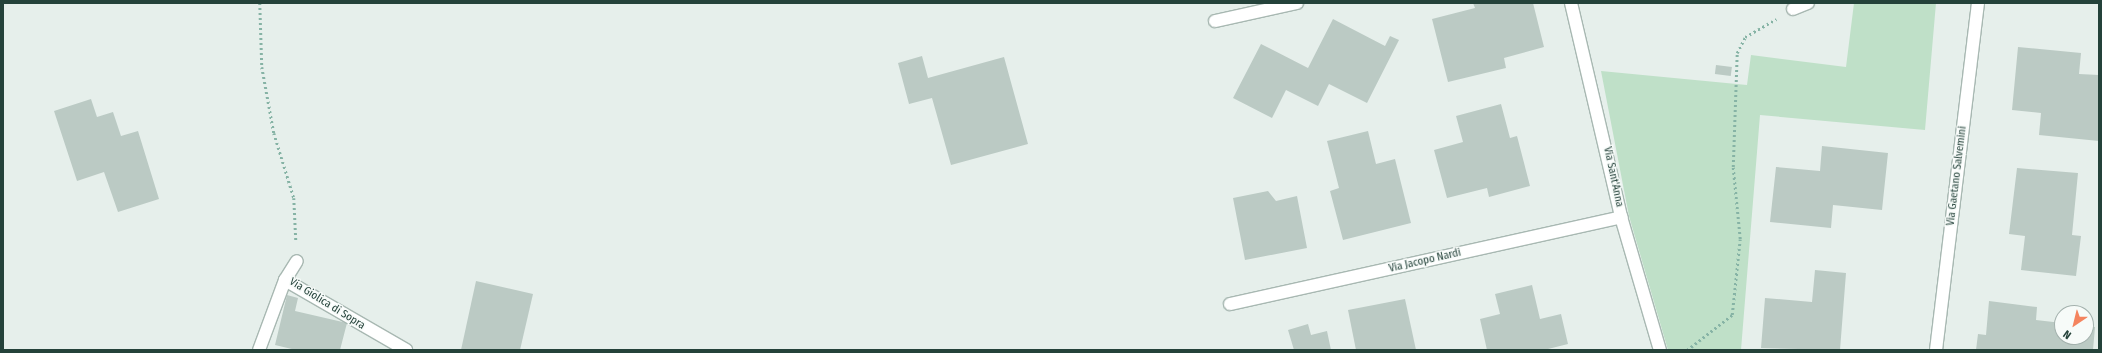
<!DOCTYPE html>
<style>
body{margin:0}
#map{position:relative;width:2102px;height:353px;overflow:hidden;background:#e6efeb;font-family:"Fira Sans Condensed",sans-serif}
div>[style]{position:absolute}
[style*='--x']{left:calc(var(--x)*1px);top:calc(var(--y)*1px);width:calc(var(--w)*1px);rotate:calc(var(--a)*1deg)}
.green>*{inset:0;background:#bfe0c8}
.building>*{inset:0;background:#bbcac4;transform-origin:0 0}
.path>*{height:2.5px;margin-top:-1.25px;transform-origin:0;background:repeating-linear-gradient(90deg,#86b3a5 0 2px,transparent 0 5px)}
.roads{filter:drop-shadow(1px 0 #a8b8b2) drop-shadow(-1px 0 #a8b8b2) drop-shadow(0 1px #a8b8b2) drop-shadow(0 -1px #a8b8b2)}
.street>*{height:12px;margin:-6px;padding:0 6px;transform-origin:6px;border-radius:6px;background:#fff}
span{translate:-50% -50%;white-space:nowrap;text-align:center;line-height:1.15;-webkit-text-stroke:3px #f7fbf9;paint-order:stroke}
.street-label{font-size:11px;color:#24423a}
.frame{position:absolute;inset:0;border:4px solid #24423a;pointer-events:none}
.north{position:absolute;left:2054px;top:305px;width:40px;height:40px;box-sizing:border-box;background:#f7fbf9;border:1px solid #a3b1ad;border-radius:50%;rotate:215deg;font-size:11px;font-weight:700;line-height:16px;text-align:center;color:#24423a}
.north::after{content:'';display:block;margin:auto;width:14px;height:18px;background:#f4845f;clip-path:polygon(50% 0,100% 100%,50% 72%,0 100%)}
</style>
<div id="map">
<div class="green">
<div style="clip-path:polygon(1854px 3px,1936px 3px,1925px 130px,1760px 115px,1741px 350px,1668px 350px,1629px 216px,1601px 71px,1747px 85px,1751px 55px,1846px 67px)"></div>
</div>
<div class="building">
<div style="clip-path:polygon(1473px 3px,1533px 3px,1544px 47px,1504px 58px,1506px 68px,1448px 82px,1432px 19px,1475px 8px)"></div>
<div style="clip-path:polygon(1333px 19px,1385px 46px,1390px 36px,1399px 40px,1367px 103px,1329px 84px,1318px 106px,1286px 90px,1272px 118px,1233px 98px,1261px 44px,1308px 68px)"></div>
<div style="clip-path:polygon(2018px 47px,2081px 53px,2079px 74px,2099px 75px,2099px 141px,2039px 135px,2041px 113px,2012px 110px)"></div>
<div style="clip-path:polygon(922px 56px,928px 78px,1004px 57px,1028px 144px,951px 165px,932px 98px,909px 104px,898px 63px)"></div>
<div style="left:1716px;top:65px;width:16px;height:9px;rotate:7deg"></div>
<div style="clip-path:polygon(91px 99px,97px 117px,113px 112px,121px 136px,138px 131px,159px 199px,118px 212px,104px 172px,77px 181px,54px 111px)"></div>
<div style="clip-path:polygon(1501px 104px,1510px 138px,1517px 136px,1530px 186px,1489px 197px,1487px 188px,1447px 198px,1434px 150px,1463px 142px,1456px 116px)"></div>
<div style="clip-path:polygon(1368px 131px,1376px 164px,1395px 159px,1411px 223px,1343px 240px,1330px 191px,1339px 188px,1327px 141px)"></div>
<div style="clip-path:polygon(1822px 146px,1888px 153px,1882px 210px,1833px 205px,1831px 228px,1770px 222px,1776px 167px,1820px 171px)"></div>
<div style="clip-path:polygon(2017px 168px,2078px 173px,2072px 235px,2081px 236px,2076px 276px,2021px 270px,2025px 236px,2009px 234px)"></div>
<div style="clip-path:polygon(1268px 191px,1276px 201px,1297px 196px,1307px 248px,1245px 260px,1233px 198px)"></div>
<div style="clip-path:polygon(1815px 270px,1846px 273px,1840px 350px,1761px 348px,1765px 298px,1812px 302px)"></div>
<div style="clip-path:polygon(476px 281px,533px 294px,520px 350px,461px 350px)"></div>
<div style="clip-path:polygon(1532px 285px,1540px 319px,1561px 314px,1568px 344px,1544px 350px,1487px 350px,1480px 319px,1500px 314px,1495px 294px)"></div>
<div style="clip-path:polygon(287px 295px,298px 298px,295px 311px,347px 323px,340px 350px,296px 350px,275px 345px)"></div>
<div style="clip-path:polygon(1405px 299px,1416px 350px,1356px 350px,1348px 310px)"></div>
<div style="clip-path:polygon(1989px 301px,2037px 307px,2036px 320px,2062px 323px,2062px 337px,2086px 337px,2086px 326px,2095px 327px,2093px 350px,1976px 350px,1978px 334px,1986px 335px)"></div>
<div style="clip-path:polygon(1308px 324px,1311px 335px,1327px 331px,1331px 350px,1294px 350px,1288px 330px)"></div>
</div>
<div class="path">
<div style="--x:260;--y:3;--w:64;--a:88.2"></div>
<div style="--x:262;--y:67;--w:67;--a:79.7"></div>
<div style="--x:274;--y:133;--w:68;--a:72.9"></div>
<div style="--x:294;--y:198;--w:42;--a:87.3"></div>
<div style="--x:1687;--y:350;--w:57;--a:-37.9"></div>
<div style="--x:1732;--y:315;--w:76;--a:-84"></div>
<div style="--x:1740;--y:239;--w:72;--a:-95.6"></div>
<div style="--x:1733;--y:167;--w:114;--a:-88"></div>
<div style="--x:1737;--y:53;--w:18;--a:-63"></div>
<div style="--x:1745;--y:37;--w:36;--a:-30"></div>
</div>
<div class="roads">
<div class="street">
<div style="--x:1571;--y:3;--w:220;--a:76.8"></div>
<div style="--x:1621;--y:217;--w:139;--a:73.7"></div>
<div style="--x:1793;--y:9;--w:16;--a:-22"></div>
<div style="--x:1215;--y:21;--w:84;--a:-12.4"></div>
<div style="--x:285;--y:280;--w:140;--a:30"></div>
<div style="--x:1230;--y:304;--w:401;--a:-12.5"></div>
<div style="--x:259;--y:350;--w:75;--a:-69.6"></div>
<div style="--x:285;--y:280;--w:22;--a:-58"></div>
<div style="--x:1936;--y:350;--w:350;--a:-83.1"></div>
</div>
</div>
<div class="street-label">
<span style="left:1957px;top:176px;rotate:-83deg">Via Gaetano Salvemini</span>
<span style="left:1613px;top:177px;rotate:78deg">Via Sant'Anna</span>
<span style="left:1425px;top:261px;rotate:-13deg">Via Jacopo Nardi</span>
<span style="left:327px;top:304px;rotate:32deg">Via Giolica di Sopra</span>
</div>
<div class="frame"></div>
<div class="north">N</div>
</div>
